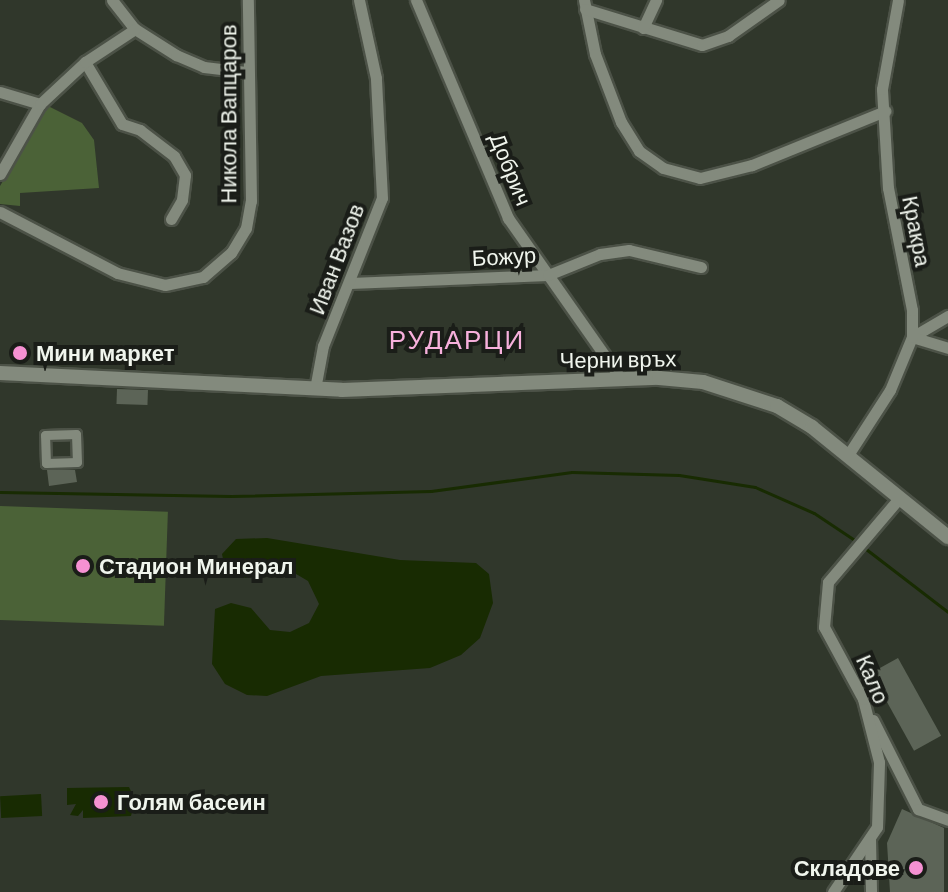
<!DOCTYPE html>
<meta charset="utf-8">
<style>
body{margin:0}
#map{position:relative;width:948px;height:892px;overflow:hidden;background:#30372b;font-family:Barlow,sans-serif}
div>[style]{position:absolute}
[style*='--x']{left:calc(var(--x)*1px);top:calc(var(--y)*1px);width:calc(var(--w)*1px);rotate:calc(var(--a)*1deg)}
.green>*{inset:0;background:#4b6237;transform-origin:0 0}
.water>*{inset:0;background:#182b02;transform-origin:0 0}
.stream>*{height:3px;margin:-1.5px;padding:0 1.5px;transform-origin:1.5px;border-radius:1.5px;background:#182b02}
.building>*{inset:0;background:#5c6457;transform-origin:0 0}
.roads{filter:drop-shadow(2px 0 #4c5247) drop-shadow(-2px 0 #4c5247) drop-shadow(0 2px #4c5247) drop-shadow(0 -2px #4c5247)}
.pedestrian>*{height:9px;margin:-4.5px;padding:0 4.5px;transform-origin:4.5px;border-radius:4.5px;background:#838a7d}
.minor>*{height:11px;margin:-5.5px;padding:0 5.5px;transform-origin:5.5px;border-radius:5.5px;background:#838a7d}
.tertiary>*{height:14px;margin:-7px;padding:0 7px;transform-origin:7px;border-radius:7px;background:#838a7d}
.dots>*{width:22px;height:22px;translate:-50% -50%;box-sizing:border-box;border:4px solid #1a1d18;border-radius:50%}
span{translate:-50% -50%;white-space:nowrap;text-align:center;line-height:1.15;-webkit-text-stroke:8px #1a1d18;paint-order:stroke}
.street-label{font-size:22px;color:#f0f5ed}
.poi-label{font-size:22px;color:#f0f5ed;font-weight:700}
.left{translate:0 -50%;text-align:left}
.right{translate:-100% -50%;text-align:right}
.quarter-label{font-size:26px;color:#f7b0dc;letter-spacing:2px}
</style>
<div id="map">
<div class="green">
<div style="clip-path:polygon(48px 106px,82px 123px,94px 140px,99px 188px,20px 193px,20px 206px,0 204px,0 186px)"></div>
<div style="left:0;top:506px;width:168px;height:114px;rotate:2deg"></div>
</div>
<div class="water">
<div style="clip-path:polygon(267px 538px,400px 560px,476px 563px,489px 574px,493px 603px,480px 638px,461px 655px,430px 668px,321px 676px,267px 696px,247px 695px,225px 684px,212px 664px,215px 609px,231px 603px,251px 608px,270px 630px,290px 632px,309px 623px,319px 604px,308px 581px,291px 571px,265px 569px,246px 578px,226px 574px,222px 554px,236px 539px)"></div>
<div style="clip-path:polygon(129px 787px,135px 800px,131px 816px,83px 818px,83px 810px,78px 816px,70px 815px,76px 804px,67px 805px,67px 788px)"></div>
<div style="left:41px;top:794px;width:22px;height:41px;rotate:87deg"></div>
</div>
<div class="stream">
<div style="--x:0;--y:492;--w:231;--a:1"></div>
<div style="--x:231;--y:496;--w:200;--a:-1.4"></div>
<div style="--x:431;--y:491;--w:142;--a:-7.7"></div>
<div style="--x:572;--y:472;--w:107;--a:1.6"></div>
<div style="--x:679;--y:475;--w:77;--a:9"></div>
<div style="--x:755;--y:487;--w:64;--a:23.8"></div>
<div style="--x:814;--y:513;--w:50;--a:33.7"></div>
<div style="--x:862;--y:546;--w:108;--a:37.5"></div>
</div>
<div class="building">
<div style="left:117px;top:389px;width:31px;height:15px;rotate:2deg"></div>
<div style="clip-path:polygon(47px 470px,75px 470px,77px 482px,49px 486px)"></div>
<div style="left:898px;top:658px;width:89px;height:31px;rotate:61deg"></div>
<div style="clip-path:polygon(902px 809px,944px 828px,944px 892px,890px 892px,887px 843px)"></div>
</div>
<div class="roads">
<div class="pedestrian">
<div style="--x:76;--y:434;--w:28;--a:88"></div>
<div style="--x:77;--y:462;--w:31;--a:178"></div>
<div style="--x:46;--y:463;--w:28;--a:-92"></div>
<div style="--x:45;--y:435;--w:31;--a:-2"></div>
</div>
<div class="minor">
<div style="--x:112;--y:0;--w:37;--a:52"></div>
<div style="--x:135;--y:29;--w:49;--a:32.4"></div>
<div style="--x:176;--y:55;--w:30;--a:23"></div>
<div style="--x:204;--y:67;--w:42;--a:6.8"></div>
<div style="--x:416;--y:0;--w:237;--a:67.1"></div>
<div style="--x:508;--y:218;--w:197;--a:54.9"></div>
<div style="--x:584;--y:0;--w:55;--a:78.5"></div>
<div style="--x:595;--y:54;--w:73;--a:69.1"></div>
<div style="--x:621;--y:122;--w:34;--a:58"></div>
<div style="--x:639;--y:151;--w:29;--a:35"></div>
<div style="--x:663;--y:168;--w:38;--a:15"></div>
<div style="--x:700;--y:178;--w:54;--a:-14"></div>
<div style="--x:752;--y:165;--w:144;--a:-22.1"></div>
<div style="--x:585;--y:9;--w:122;--a:17.1"></div>
<div style="--x:702;--y:45;--w:28;--a:-19"></div>
<div style="--x:728;--y:36;--w:62;--a:-35.2"></div>
<div style="--x:643;--y:28;--w:31;--a:-65"></div>
<div style="--x:85;--y:62;--w:72;--a:59.2"></div>
<div style="--x:122;--y:124;--w:19;--a:18"></div>
<div style="--x:140;--y:130;--w:43;--a:37.4"></div>
<div style="--x:174;--y:156;--w:22;--a:60"></div>
<div style="--x:185;--y:175;--w:25;--a:97"></div>
<div style="--x:182;--y:200;--w:22;--a:120"></div>
<div style="--x:0;--y:92;--w:42;--a:16.7"></div>
<div style="--x:0;--y:174;--w:81;--a:-60.3"></div>
<div style="--x:40;--y:104;--w:62;--a:-43"></div>
<div style="--x:85;--y:62;--w:60;--a:-33.4"></div>
<div style="--x:0;--y:212;--w:132;--a:27.5"></div>
<div style="--x:117;--y:273;--w:49;--a:14"></div>
<div style="--x:165;--y:285;--w:39;--a:-12"></div>
<div style="--x:203;--y:277;--w:37;--a:-41"></div>
<div style="--x:231;--y:253;--w:29;--a:-59"></div>
<div style="--x:246;--y:228;--w:27;--a:-80"></div>
<div style="--x:251;--y:201;--w:201;--a:-90.9"></div>
<div style="--x:350;--y:283;--w:198;--a:-2.3"></div>
<div style="--x:548;--y:275;--w:56;--a:-22"></div>
<div style="--x:600;--y:254;--w:29;--a:-8"></div>
<div style="--x:629;--y:250;--w:74;--a:13.3"></div>
<div style="--x:912;--y:337;--w:42;--a:-30.3"></div>
<div style="--x:912;--y:337;--w:38;--a:17"></div>
<div style="--x:315;--y:389;--w:44;--a:-79.5"></div>
<div style="--x:323;--y:346;--w:159;--a:-68.3"></div>
<div style="--x:382;--y:198;--w:120;--a:-92.9"></div>
<div style="--x:376;--y:78;--w:80;--a:-102.3"></div>
<div style="--x:848;--y:455;--w:77;--a:-57.1"></div>
<div style="--x:890;--y:390;--w:57;--a:-67.5"></div>
<div style="--x:912;--y:337;--w:27;--a:-90"></div>
<div style="--x:912;--y:310;--w:124;--a:-101.1"></div>
<div style="--x:888;--y:188;--w:99;--a:-93.5"></div>
<div style="--x:882;--y:89;--w:90;--a:-79.8"></div>
<div style="--x:873;--y:720;--w:100;--a:63.2"></div>
<div style="--x:918;--y:809;--w:32;--a:20"></div>
<div style="--x:870;--y:838;--w:54;--a:88.9"></div>
<div style="--x:833;--y:892;--w:78;--a:-55.9"></div>
<div style="--x:877;--y:827;--w:65;--a:-88.2"></div>
<div style="--x:879;--y:762;--w:65;--a:-104.3"></div>
<div style="--x:863;--y:699;--w:82;--a:-118.4"></div>
<div style="--x:824;--y:627;--w:45;--a:-84.9"></div>
<div style="--x:828;--y:582;--w:111;--a:-49.7"></div>
</div>
<div class="tertiary">
<div style="--x:0;--y:373;--w:342;--a:2.8"></div>
<div style="--x:342;--y:390;--w:317;--a:-2.2"></div>
<div style="--x:659;--y:378;--w:44;--a:5.2"></div>
<div style="--x:703;--y:382;--w:78;--a:18"></div>
<div style="--x:777;--y:406;--w:41;--a:31"></div>
<div style="--x:812;--y:427;--w:175;--a:39"></div>
</div>
</div>
<div class="dots">
<div style="left:20px;top:353px;background:#f591d2"></div>
<div style="left:83px;top:566px;background:#f591d2"></div>
<div style="left:101px;top:802px;background:#f591d2"></div>
<div style="left:916px;top:868px;background:#f591d2"></div>
</div>
<div class="street-label">
<span style="left:228px;top:114px;rotate:-90deg">Никола Вапцаров</span>
<span style="left:511px;top:169px;rotate:68deg">Добрич</span>
<span style="left:917px;top:231px;rotate:79deg">Кракра</span>
<span style="left:504px;top:256px;rotate:-3deg">Божур</span>
<span style="left:336px;top:259px;rotate:-69deg">Иван Вазов</span>
<span style="left:618px;top:359px;rotate:-1deg">Черни връх</span>
<span style="left:873px;top:679px;rotate:67deg">Кало</span>
</div>
<div class="poi-label">
<span class="left" style="left:36px;top:353px">Мини маркет</span>
<span class="left" style="left:99px;top:566px">Стадион Минерал</span>
<span class="left" style="left:117px;top:802px">Голям басеин</span>
<span class="right" style="left:900px;top:868px">Складове</span>
</div>
<div class="quarter-label">
<span style="left:457px;top:339px">РУДАРЦИ</span>
</div>
</div>
